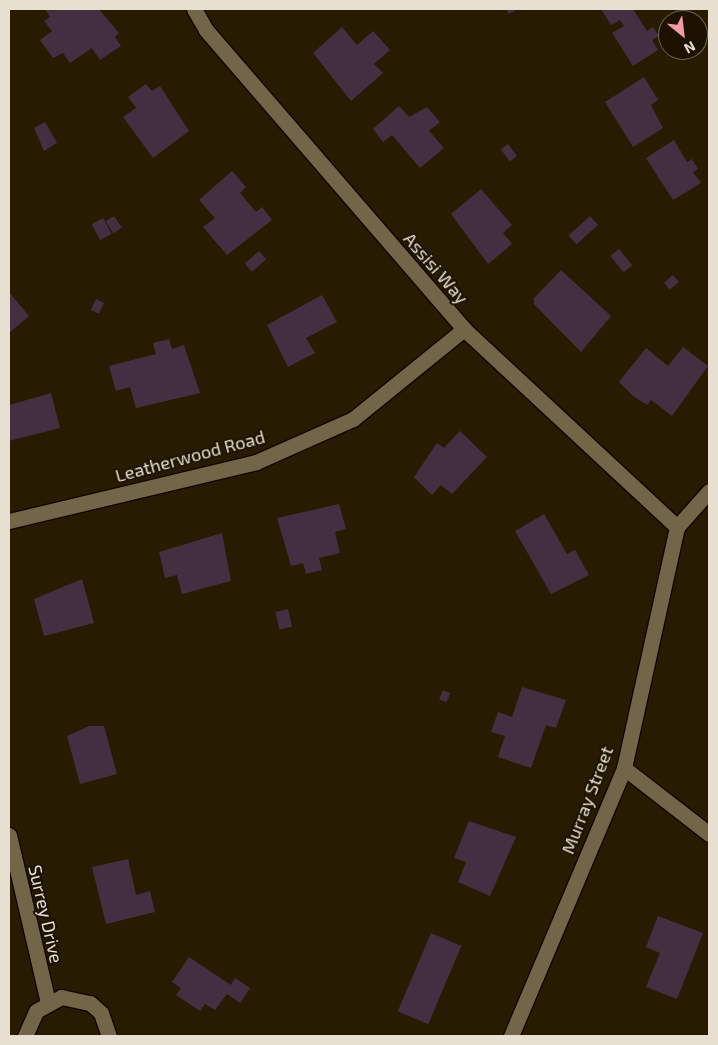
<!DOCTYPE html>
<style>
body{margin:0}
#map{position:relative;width:718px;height:1045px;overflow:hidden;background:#271c01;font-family:"Exo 2",sans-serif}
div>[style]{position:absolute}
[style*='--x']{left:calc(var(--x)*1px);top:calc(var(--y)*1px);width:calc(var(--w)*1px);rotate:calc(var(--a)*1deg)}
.building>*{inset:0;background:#442e42;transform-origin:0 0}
.roads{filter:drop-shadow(1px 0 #100600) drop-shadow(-1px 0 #100600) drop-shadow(0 1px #100600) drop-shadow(0 -1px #100600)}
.minor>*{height:15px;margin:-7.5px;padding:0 7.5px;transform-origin:7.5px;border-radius:7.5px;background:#736548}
span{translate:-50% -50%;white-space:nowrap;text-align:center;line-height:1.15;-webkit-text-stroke:4px #1d1200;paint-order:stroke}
.street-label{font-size:18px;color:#e7e0d0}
.frame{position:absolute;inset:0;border:10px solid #e7e0d0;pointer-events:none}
.north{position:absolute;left:658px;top:10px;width:50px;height:50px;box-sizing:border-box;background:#1d1200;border:1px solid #6e6453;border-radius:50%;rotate:151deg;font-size:14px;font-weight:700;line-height:20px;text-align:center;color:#e7e0d0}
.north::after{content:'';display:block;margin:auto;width:18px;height:22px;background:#f49aa2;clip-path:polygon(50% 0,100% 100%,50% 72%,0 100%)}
</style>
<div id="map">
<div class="building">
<div style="clip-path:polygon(45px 9px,99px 9px,119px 33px,115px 37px,121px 46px,100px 60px,92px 48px,70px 63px,63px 53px,53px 58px,40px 40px,52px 31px,44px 21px,50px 17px)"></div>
<div style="clip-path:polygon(506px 9px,518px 9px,509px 14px)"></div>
<div style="clip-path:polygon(601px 9px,633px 9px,647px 31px,653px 27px,659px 36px,652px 40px,658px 50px,633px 66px,612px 33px,624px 26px,620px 20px,611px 25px)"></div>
<div style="clip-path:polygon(342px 27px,357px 45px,373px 31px,390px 50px,374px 64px,383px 73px,351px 101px,313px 53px)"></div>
<div style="clip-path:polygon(644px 77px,658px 100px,651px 105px,663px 128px,633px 147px,605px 102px)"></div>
<div style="clip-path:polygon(146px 84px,152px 91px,160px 86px,189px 131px,153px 158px,123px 117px,136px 108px,128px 97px)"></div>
<div style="clip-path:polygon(399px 106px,409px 117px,427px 107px,440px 122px,429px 131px,444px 148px,420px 168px,392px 135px,383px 142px,373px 129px)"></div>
<div style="clip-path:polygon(45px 122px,57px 143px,44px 151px,34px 128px)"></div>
<div style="clip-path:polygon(674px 140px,687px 162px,692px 159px,698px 169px,693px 172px,701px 183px,673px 200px,646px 158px)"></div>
<div style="left:508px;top:144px;width:15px;height:9px;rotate:53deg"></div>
<div style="clip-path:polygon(232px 171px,246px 187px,240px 193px,256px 212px,262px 207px,272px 220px,227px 255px,203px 227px,215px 218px,199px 200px)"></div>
<div style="clip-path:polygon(481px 189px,512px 225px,503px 233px,512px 244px,488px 264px,451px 214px)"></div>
<div style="left:114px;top:216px;width:14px;height:10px;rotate:56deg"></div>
<div style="left:590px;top:216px;width:12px;height:29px;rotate:48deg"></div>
<div style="left:103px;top:218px;width:18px;height:13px;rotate:61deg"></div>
<div style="left:619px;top:249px;width:21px;height:11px;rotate:51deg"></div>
<div style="left:259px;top:251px;width:11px;height:19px;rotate:49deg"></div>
<div style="clip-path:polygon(561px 270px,611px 316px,581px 352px,534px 304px,534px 298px)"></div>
<div style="left:673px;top:275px;width:9px;height:12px;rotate:49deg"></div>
<div style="clip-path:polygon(9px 292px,29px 316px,9px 333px)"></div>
<div style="clip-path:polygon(322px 295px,337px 322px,306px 338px,315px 353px,288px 367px,267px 325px)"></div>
<div style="left:96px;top:299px;width:9px;height:12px;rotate:27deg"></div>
<div style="clip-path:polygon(169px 339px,172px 349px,184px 345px,200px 393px,136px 408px,130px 387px,116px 391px,109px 366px,156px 354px,153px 343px)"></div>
<div style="clip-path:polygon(683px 347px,708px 366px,672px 416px,651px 400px,647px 405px,633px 396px,619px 382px,646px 348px,668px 366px)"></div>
<div style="clip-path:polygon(51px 393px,60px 428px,9px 441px,9px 405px)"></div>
<div style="clip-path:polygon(460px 431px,487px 457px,452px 494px,441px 485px,432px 495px,414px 477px,437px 443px,444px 448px)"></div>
<div style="clip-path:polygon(339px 504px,346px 529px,335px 532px,340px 553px,319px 558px,322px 570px,306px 574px,303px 563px,291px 566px,277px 518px)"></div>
<div style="clip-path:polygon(544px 514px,567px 554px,575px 550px,589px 575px,551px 594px,515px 531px)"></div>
<div style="clip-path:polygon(222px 533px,231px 581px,182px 594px,177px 575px,165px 578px,159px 552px)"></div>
<div style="clip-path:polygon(82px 579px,94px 623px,44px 636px,34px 599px)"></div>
<div style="left:288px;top:609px;width:18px;height:13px;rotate:77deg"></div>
<div style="clip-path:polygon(522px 687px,566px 700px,556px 728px,546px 725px,531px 768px,498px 757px,505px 736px,491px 732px,498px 712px,512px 717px)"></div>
<div style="left:443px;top:690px;width:8px;height:10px;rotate:23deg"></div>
<div style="clip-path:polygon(89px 726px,104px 726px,117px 774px,80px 784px,67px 736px)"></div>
<div style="clip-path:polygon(469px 821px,516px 837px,490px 896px,458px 882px,466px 862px,454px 858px)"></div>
<div style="clip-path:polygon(128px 859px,136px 895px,150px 891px,155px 912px,106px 924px,92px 867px)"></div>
<div style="clip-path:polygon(658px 916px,703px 933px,677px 999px,646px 987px,660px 953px,646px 947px)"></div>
<div style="left:431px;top:933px;width:33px;height:85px;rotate:23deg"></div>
<div style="clip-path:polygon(189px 957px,231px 985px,235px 978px,250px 988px,240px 1003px,227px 994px,215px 1010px,205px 1004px,200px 1011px,176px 995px,181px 988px,172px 982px)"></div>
</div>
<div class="roads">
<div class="minor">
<div style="--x:194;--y:9;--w:24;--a:60"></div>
<div style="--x:206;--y:30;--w:395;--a:49.2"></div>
<div style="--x:464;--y:329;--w:291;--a:42.9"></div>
<div style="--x:9;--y:521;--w:254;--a:-13.4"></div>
<div style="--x:256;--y:462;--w:106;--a:-23.9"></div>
<div style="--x:353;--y:419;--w:143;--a:-39"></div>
<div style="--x:624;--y:768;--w:108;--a:37.8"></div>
<div style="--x:9;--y:835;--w:171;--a:76.9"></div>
<div style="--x:25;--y:1036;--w:27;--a:-66"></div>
<div style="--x:36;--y:1011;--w:29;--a:-29"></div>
<div style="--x:61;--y:997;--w:30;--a:12"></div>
<div style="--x:90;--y:1003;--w:15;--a:42"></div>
<div style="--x:101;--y:1013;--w:24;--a:71"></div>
<div style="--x:511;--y:1036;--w:291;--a:-67.1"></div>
<div style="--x:624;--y:768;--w:247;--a:-77.6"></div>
<div style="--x:677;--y:527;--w:48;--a:-48.4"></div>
</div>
</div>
<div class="street-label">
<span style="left:436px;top:268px;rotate:49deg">Assisi Way</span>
<span style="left:190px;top:456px;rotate:-15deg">Leatherwood Road</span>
<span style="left:587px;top:800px;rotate:-69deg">Murray Street</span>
<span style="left:46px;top:914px;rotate:77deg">Surrey Drive</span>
</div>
<div class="frame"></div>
<div class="north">N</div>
</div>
